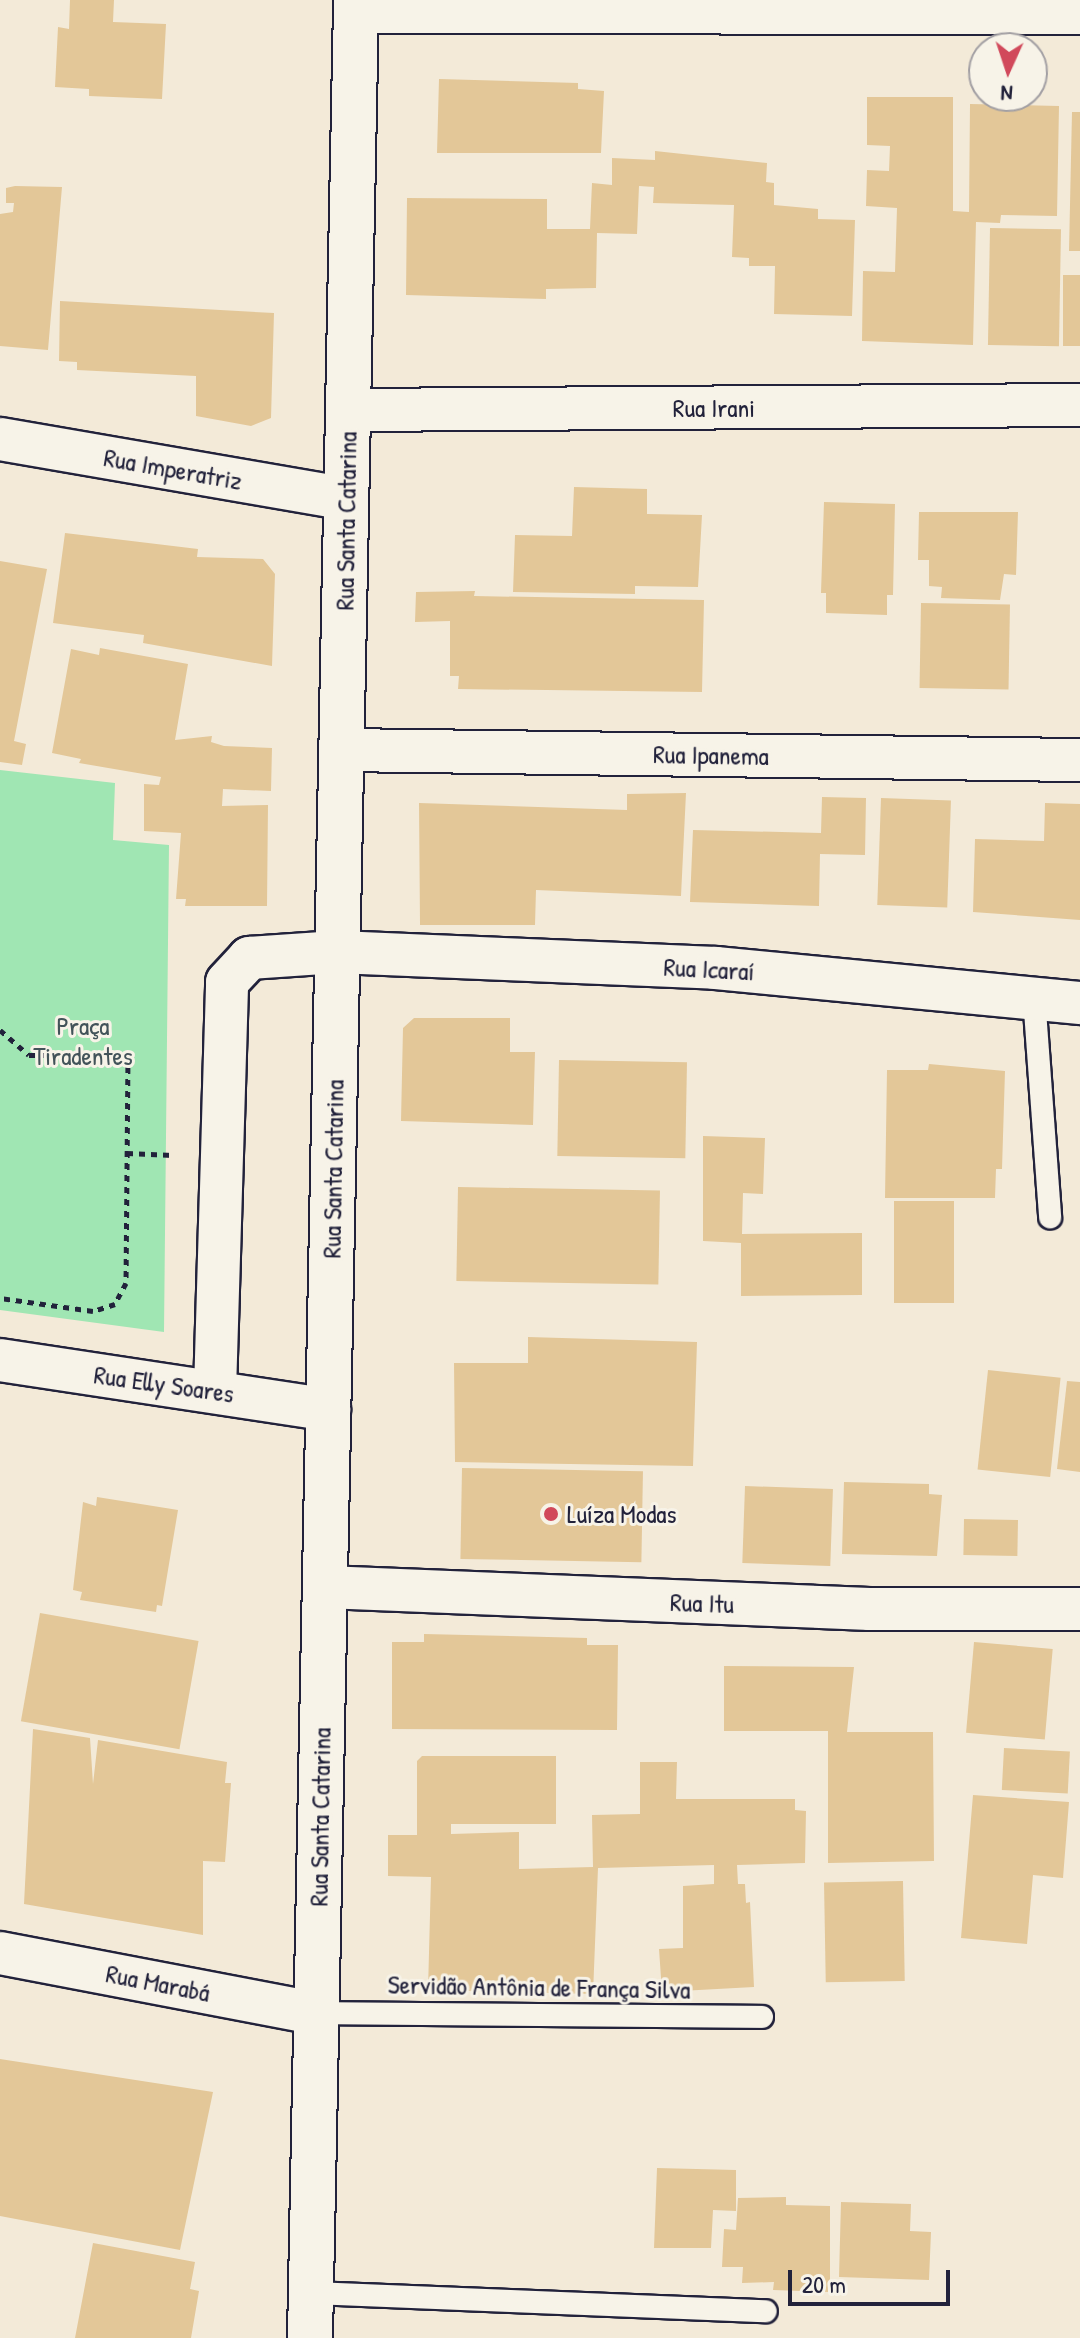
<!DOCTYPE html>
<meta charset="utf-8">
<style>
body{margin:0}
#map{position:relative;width:1080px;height:2338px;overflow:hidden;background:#f3ead8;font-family:"Patrick Hand",sans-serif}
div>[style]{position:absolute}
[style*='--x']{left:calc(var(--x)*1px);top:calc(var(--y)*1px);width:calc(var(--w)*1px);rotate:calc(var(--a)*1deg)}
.green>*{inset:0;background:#a0e6b3}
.building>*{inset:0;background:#e3c798;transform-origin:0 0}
.path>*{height:5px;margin-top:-2.5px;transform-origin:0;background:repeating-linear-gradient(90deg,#22223b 0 6px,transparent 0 12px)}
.roads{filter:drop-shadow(2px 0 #22223b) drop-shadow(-2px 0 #22223b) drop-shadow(0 2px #22223b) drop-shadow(0 -2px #22223b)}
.lane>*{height:22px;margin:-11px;padding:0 11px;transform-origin:11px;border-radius:11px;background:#f7f3e8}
.street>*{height:42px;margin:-21px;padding:0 21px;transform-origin:21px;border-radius:21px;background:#f7f3e8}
.primary>*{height:44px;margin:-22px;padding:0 22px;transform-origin:22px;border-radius:22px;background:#f7f3e8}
.dots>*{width:22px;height:22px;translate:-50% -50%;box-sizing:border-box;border:4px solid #f7f3e8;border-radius:50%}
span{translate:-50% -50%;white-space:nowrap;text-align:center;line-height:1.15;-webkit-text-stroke:6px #f7f3e8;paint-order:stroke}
.street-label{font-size:26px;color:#22223b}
.park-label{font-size:26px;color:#425359}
.poi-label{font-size:26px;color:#22223b}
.left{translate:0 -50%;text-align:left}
.north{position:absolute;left:968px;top:32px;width:80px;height:80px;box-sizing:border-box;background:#f7f3e8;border:2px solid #a29fa3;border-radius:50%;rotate:183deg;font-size:22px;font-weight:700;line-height:32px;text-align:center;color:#22223b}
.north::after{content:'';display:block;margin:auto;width:28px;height:36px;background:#d1495b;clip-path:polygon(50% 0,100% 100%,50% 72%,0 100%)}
.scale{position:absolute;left:788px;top:2270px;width:162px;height:36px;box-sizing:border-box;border:4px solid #22223b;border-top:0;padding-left:10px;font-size:24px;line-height:28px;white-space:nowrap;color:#22223b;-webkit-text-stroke:6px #f7f3e8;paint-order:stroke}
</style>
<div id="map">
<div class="green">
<div style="clip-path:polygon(0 770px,115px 783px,113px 840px,169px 845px,164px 1332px,0 1310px)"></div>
</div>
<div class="building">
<div style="clip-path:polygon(70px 0,114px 0,113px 22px,166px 24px,162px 99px,89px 96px,89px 89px,55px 87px,58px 27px,69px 29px)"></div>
<div style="clip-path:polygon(439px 79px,578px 83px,578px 89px,604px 91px,601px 153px,437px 153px)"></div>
<div style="clip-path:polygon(867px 97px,953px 97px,953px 211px,969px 212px,970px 104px,1059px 106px,1057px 216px,1001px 215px,1000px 223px,976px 222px,973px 345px,862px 341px,863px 271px,895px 272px,897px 208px,866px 206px,867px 170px,889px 171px,890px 146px,867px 145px)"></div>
<div style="clip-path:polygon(1072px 112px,1080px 112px,1080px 251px,1069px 251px)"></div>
<div style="clip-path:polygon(655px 151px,767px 163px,766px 182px,774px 183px,774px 205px,818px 209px,818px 219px,855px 220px,852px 316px,774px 314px,775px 266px,749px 266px,749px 258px,732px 257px,734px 205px,653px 203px,654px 187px,639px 186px,637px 234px,597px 233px,596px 288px,546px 289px,546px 299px,406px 295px,407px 198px,547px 199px,547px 229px,590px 229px,592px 183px,612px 185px,612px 158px,655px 160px)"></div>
<div style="clip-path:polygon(15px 186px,62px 187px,48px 350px,0 346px,0 214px,13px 212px,14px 203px,6px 203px,6px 188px)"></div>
<div style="left:990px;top:228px;width:71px;height:117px;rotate:1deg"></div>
<div style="left:1063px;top:275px;width:17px;height:71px"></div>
<div style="clip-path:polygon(60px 301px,274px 313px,271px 418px,251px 426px,196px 416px,196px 376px,77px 370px,77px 362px,59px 361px)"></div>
<div style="clip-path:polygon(574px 487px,647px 489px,647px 514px,702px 515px,698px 587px,635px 586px,635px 594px,513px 592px,515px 535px,572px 536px)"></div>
<div style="clip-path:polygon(824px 502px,895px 504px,893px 595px,887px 595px,887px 615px,826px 613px,826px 593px,821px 593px)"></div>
<div style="clip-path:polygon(919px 512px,1018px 512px,1016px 575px,1004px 574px,1000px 600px,941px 598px,942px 587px,929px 586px,929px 560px,918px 560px)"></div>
<div style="clip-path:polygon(65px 533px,198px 549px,197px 557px,263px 559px,275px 574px,272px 666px,143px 643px,144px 635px,53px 623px)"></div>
<div style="clip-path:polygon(0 561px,47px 569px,14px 741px,26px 744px,22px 765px,0 762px)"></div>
<div style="clip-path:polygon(475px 591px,474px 596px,704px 600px,702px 692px,458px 689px,459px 676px,450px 676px,450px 621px,415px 622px,416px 592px)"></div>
<div style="left:921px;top:603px;width:89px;height:85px;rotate:1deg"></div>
<div style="clip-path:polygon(100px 648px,188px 664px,175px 740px,212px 736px,211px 742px,224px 746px,272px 748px,271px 791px,223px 789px,222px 806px,268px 805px,267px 906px,185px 906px,186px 899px,176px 899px,181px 833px,144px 831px,144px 784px,159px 785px,161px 777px,79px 763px,81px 759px,52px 753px,71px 649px,99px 655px)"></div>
<div style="clip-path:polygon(686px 793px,681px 896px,536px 890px,535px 925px,420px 925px,419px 803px,627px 810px,627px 794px)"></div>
<div style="clip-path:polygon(822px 797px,866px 798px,865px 855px,820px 854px,819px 906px,690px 902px,693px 830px,821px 833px)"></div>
<div style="left:881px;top:798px;width:70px;height:107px;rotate:2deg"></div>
<div style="clip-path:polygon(1045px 803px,1080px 804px,1080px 920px,973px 912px,975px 839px,1044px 841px)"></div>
<div style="clip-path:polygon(414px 1018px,510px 1018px,510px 1052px,535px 1052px,533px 1125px,401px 1121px,403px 1028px)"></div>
<div style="left:559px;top:1060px;width:128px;height:96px;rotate:1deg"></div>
<div style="clip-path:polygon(929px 1064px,1005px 1071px,1002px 1169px,996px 1169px,995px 1198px,885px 1198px,887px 1070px,928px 1070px)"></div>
<div style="clip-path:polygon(703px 1136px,765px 1138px,763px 1194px,743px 1193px,742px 1234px,862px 1233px,862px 1295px,741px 1296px,741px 1243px,703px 1241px)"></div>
<div style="left:458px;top:1187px;width:202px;height:94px;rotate:1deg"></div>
<div style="left:894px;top:1201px;width:60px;height:102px"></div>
<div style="clip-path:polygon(528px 1337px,697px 1342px,693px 1466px,455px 1462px,454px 1363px,528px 1363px)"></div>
<div style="left:988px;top:1370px;width:73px;height:100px;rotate:6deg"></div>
<div style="clip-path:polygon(1067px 1381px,1080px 1382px,1080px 1472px,1057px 1469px)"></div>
<div style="left:462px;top:1468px;width:181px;height:91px;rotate:1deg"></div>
<div style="clip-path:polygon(844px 1482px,929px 1484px,929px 1494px,942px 1495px,937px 1556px,842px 1554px)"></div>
<div style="left:745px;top:1486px;width:88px;height:77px;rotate:2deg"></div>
<div style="clip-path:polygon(97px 1497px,178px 1510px,162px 1606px,157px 1605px,156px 1612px,80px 1600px,82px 1592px,73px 1590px,83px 1502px,96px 1506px)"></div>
<div style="left:964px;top:1519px;width:54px;height:36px;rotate:1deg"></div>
<div style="left:40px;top:1613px;width:161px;height:110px;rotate:10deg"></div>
<div style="clip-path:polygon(424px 1634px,587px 1638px,587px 1645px,618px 1645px,617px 1730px,392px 1729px,392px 1642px,424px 1642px)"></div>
<div style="left:974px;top:1642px;width:79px;height:91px;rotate:5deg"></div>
<div style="clip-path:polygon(724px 1666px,854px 1667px,847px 1732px,933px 1732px,934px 1861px,828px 1863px,828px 1731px,724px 1731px)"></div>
<div style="clip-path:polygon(33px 1729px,90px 1738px,93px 1784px,98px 1740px,227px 1762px,225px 1783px,231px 1783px,225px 1862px,203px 1861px,203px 1935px,24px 1904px)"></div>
<div style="left:1004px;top:1748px;width:66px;height:42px;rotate:3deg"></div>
<div style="clip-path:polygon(422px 1756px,556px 1756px,556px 1824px,451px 1824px,451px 1834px,519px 1832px,519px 1869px,593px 1867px,592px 1815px,640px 1814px,640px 1762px,677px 1762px,676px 1799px,795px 1799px,795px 1810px,806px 1811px,805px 1863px,737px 1865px,738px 1884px,745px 1884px,746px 1903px,750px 1902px,754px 1987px,662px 1992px,659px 1949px,683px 1948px,683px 1886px,714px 1884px,714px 1865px,598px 1868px,593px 1994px,428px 1990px,431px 1877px,388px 1876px,388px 1835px,417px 1835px,417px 1761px)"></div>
<div style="clip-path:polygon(973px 1795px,1069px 1802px,1063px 1878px,1033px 1875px,1027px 1944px,961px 1938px)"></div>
<div style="left:903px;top:1881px;width:100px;height:79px;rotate:89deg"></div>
<div style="clip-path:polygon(0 2059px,213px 2092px,180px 2250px,0 2216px)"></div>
<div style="clip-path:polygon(657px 2168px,736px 2170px,736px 2211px,713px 2210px,711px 2248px,654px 2248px)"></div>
<div style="clip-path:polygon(786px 2197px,786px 2205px,830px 2206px,830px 2292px,773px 2290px,774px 2282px,742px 2283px,743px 2267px,722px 2267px,724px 2229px,736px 2230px,738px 2198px)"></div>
<div style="clip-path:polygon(841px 2202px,911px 2204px,910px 2231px,931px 2232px,929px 2280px,839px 2277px)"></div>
<div style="clip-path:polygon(93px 2243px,195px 2262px,190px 2289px,199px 2291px,191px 2338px,75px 2338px)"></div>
</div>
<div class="path">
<div style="--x:0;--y:1030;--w:38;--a:41"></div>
<div style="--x:29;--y:1055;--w:99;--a:0"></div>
<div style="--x:128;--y:1055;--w:228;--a:90.5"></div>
<div style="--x:126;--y:1283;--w:24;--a:118"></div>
<div style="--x:115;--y:1304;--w:23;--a:162"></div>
<div style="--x:93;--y:1311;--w:94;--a:-172"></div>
<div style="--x:127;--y:1153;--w:46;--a:2.5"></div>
</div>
<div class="roads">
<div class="lane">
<div style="--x:1034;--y:997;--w:221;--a:85.8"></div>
<div style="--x:316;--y:2013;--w:446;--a:0.5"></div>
<div style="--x:311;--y:2293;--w:455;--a:2.3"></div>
</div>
<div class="street">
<div style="--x:356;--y:12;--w:724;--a:0.08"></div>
<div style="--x:348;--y:410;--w:732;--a:-0.39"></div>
<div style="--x:0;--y:439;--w:351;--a:9.8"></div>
<div style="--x:342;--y:750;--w:738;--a:0.78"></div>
<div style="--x:0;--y:1360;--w:333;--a:8.6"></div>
<div style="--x:215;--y:1391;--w:409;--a:-88.3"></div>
<div style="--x:227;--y:982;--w:33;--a:-47"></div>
<div style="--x:249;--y:958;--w:88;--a:-3.9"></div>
<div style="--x:337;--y:952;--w:379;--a:2.4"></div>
<div style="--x:716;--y:968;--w:366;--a:5.5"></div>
<div style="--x:325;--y:1587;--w:545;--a:2.31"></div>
<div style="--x:870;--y:1609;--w:210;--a:0"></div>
<div style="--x:0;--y:1953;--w:322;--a:10.8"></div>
</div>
<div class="primary">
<div style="--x:310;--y:2338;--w:2338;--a:-88.87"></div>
</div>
</div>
<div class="dots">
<div style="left:551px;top:1514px;background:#d1495b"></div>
</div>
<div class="street-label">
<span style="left:714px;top:408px">Rua Irani</span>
<span style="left:173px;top:469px;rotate:10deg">Rua Imperatriz</span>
<span style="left:346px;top:521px;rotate:-89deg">Rua Santa Catarina</span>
<span style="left:711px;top:755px;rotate:1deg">Rua Ipanema</span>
<span style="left:709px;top:969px;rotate:3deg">Rua Icaraí</span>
<span style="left:333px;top:1169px;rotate:-89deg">Rua Santa Catarina</span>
<span style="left:164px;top:1384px;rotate:8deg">Rua Elly Soares</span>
<span style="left:702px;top:1603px;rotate:2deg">Rua Itu</span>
<span style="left:320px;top:1817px;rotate:-89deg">Rua Santa Catarina</span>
<span style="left:158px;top:1983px;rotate:11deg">Rua Marabá</span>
<span style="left:539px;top:1987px;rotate:1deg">Servidão Antônia de França Silva</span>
</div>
<div class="park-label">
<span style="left:83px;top:1041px">Praça<br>Tiradentes</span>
</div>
<div class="poi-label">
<span class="left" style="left:567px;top:1514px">Luíza Modas</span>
</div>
<div class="north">N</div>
<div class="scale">20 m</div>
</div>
